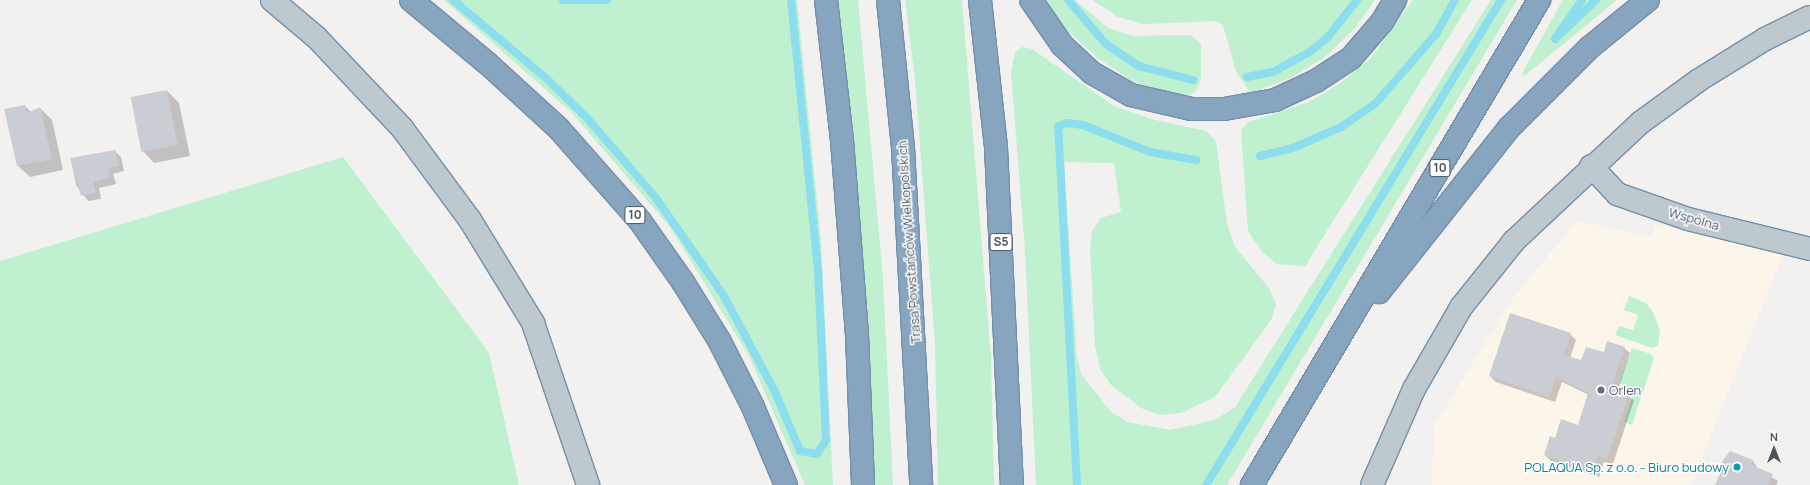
<!DOCTYPE html>
<meta charset="utf-8">
<style>
body{margin:0}
#map{position:relative;width:1810px;height:485px;overflow:hidden;background:#f3f0f0;font-family:Manrope,sans-serif}
div>[style]{position:absolute}
[style*='--x']{left:calc(var(--x)*1px);top:calc(var(--y)*1px);width:calc(var(--w)*1px);rotate:calc(var(--a)*1deg)}
.commercial>*{inset:0;background:#fcf6ea}
.green>*{inset:0;background:#bff0cf}
.shadow>*{inset:0;background:#0003}
.stream>*{height:8px;margin:-4px;padding:0 4px;transform-origin:4px;border-radius:4px;background:#8cdded}
.building>*{inset:0;background:#cacdd3;transform-origin:0 0}
.roads{filter:drop-shadow(1px 0 #7390ab) drop-shadow(-1px 0 #7390ab) drop-shadow(0 1px #7390ab) drop-shadow(0 -1px #7390ab)}
.street>*{height:22px;margin:-11px;padding:0 11px;transform-origin:11px;border-radius:11px;background:#bec8cf}
.highway>*{height:22px;margin:-11px;padding:0 11px;transform-origin:11px;border-radius:11px;background:#88a5bf}
.dots>*{width:11px;height:11px;translate:-50% -50%;box-sizing:border-box;border:2px solid #fff;border-radius:50%}
span{translate:-50% -50%;white-space:nowrap;text-align:center;line-height:1.15;-webkit-text-stroke:3px #fff;paint-order:stroke}
.shield-label span{padding:1px 3px;background:#fff;border:1px solid;border-radius:3px;-webkit-text-stroke-width:0}
.shield-label{font-size:12px;color:#48545e;font-weight:700}
.street-label{font-size:13px;color:#48545e}
.service-label{font-size:13px;color:#4e5e75}
.left{translate:0 -50%;text-align:left}
.culture-label{font-size:13px;color:#0d838f}
.right{translate:-100% -50%;text-align:right}
.north{position:absolute;left:1754px;top:429px;width:40px;height:40px;-webkit-text-stroke:3px #fff;paint-order:stroke;rotate:0deg;font-size:11px;font-weight:700;line-height:16px;text-align:center;color:#48545e}
.north::after{content:'';display:block;margin:auto;width:14px;height:18px;background:#48545e;clip-path:polygon(50% 0,100% 100%,50% 72%,0 100%)}
</style>
<div id="map">
<div class="commercial">
<div style="clip-path:polygon(1577px 221px,1653px 237px,1654px 224px,1783px 254px,1691px 485px,1432px 485px,1434px 426px,1513px 298px)"></div>
</div>
<div class="green">
<div style="clip-path:polygon(444px 0,797px 0,821px 241px,833px 485px,805px 485px,749px 356px,670px 227px,572px 113px)"></div>
<div style="clip-path:polygon(832px 0,858px 0,883px 278px,893px 485px,869px 485px)"></div>
<div style="clip-path:polygon(905px 0,962px 0,991px 357px,994px 485px,938px 485px,935px 344px,915px 80px)"></div>
<div style="clip-path:polygon(1044px 0,1075px 0,1108px 28px,1132px 36px,1190px 35px,1197px 40px,1201px 44px,1201px 80px,1195px 92px,1187px 96px,1162px 91px,1131px 80px,1099px 59px,1069px 32px)"></div>
<div style="clip-path:polygon(1093px 0,1375px 0,1355px 28px,1325px 57px,1290px 78px,1251px 93px,1236px 72px,1223px 25px,1216px 21px,1144px 24px,1118px 17px)"></div>
<div style="clip-path:polygon(1413px 0,1472px 0,1305px 266px,1277px 264px,1263px 253px,1248px 231px,1241px 130px,1249px 122px,1309px 102px,1339px 84px,1370px 59px)"></div>
<div style="clip-path:polygon(1491px 0,1517px 0,1227px 485px,1036px 485px,1025px 251px,1011px 73px,1015px 53px,1022px 47px,1032px 49px,1114px 106px,1151px 119px,1206px 131px,1216px 141px,1227px 224px,1235px 247px,1269px 288px,1276px 305px,1271px 320px,1215px 397px,1181px 413px,1160px 415px,1141px 408px,1111px 385px,1100px 369px,1095px 345px,1090px 249px,1092px 231px,1101px 218px,1121px 212px,1114px 163px,1064px 162px,1077px 358px,1081px 374px,1111px 412px,1128px 422px,1170px 430px,1215px 420px,1235px 407px)"></div>
<div style="clip-path:polygon(1563px 0,1617px 0,1523px 77px,1522px 73px)"></div>
<div style="clip-path:polygon(343px 157px,489px 353px,519px 485px,0 485px,0 261px)"></div>
<div style="clip-path:polygon(1629px 296px,1646px 303px,1653px 312px,1660px 331px,1658px 345px,1652px 348px,1615px 335px,1619px 326px,1633px 330px,1638px 315px,1624px 310px)"></div>
<div style="clip-path:polygon(1632px 348px,1651px 354px,1654px 358px,1632px 425px,1624px 422px,1635px 389px,1619px 383px)"></div>
</div>
<div class="shadow">
<div style="clip-path:polygon(167px 91px,179px 103px,190px 156px,154px 163px,143px 151px)"></div>
<div style="clip-path:polygon(25px 106px,31px 112px,40px 108px,52px 120px,63px 170px,30px 177px,18px 166px)"></div>
<div style="clip-path:polygon(115px 151px,121px 157px,124px 171px,113px 174px,116px 184px,99px 188px,101px 199px,88px 201px,76px 185px,71px 159px)"></div>
<div style="clip-path:polygon(1570px 334px,1576px 340px,1570px 358px,1582px 361px,1624px 348px,1630px 353px,1618px 390px,1634px 400px,1613px 464px,1604px 462px,1599px 477px,1551px 461px,1545px 455px,1556px 440px,1578px 426px,1589px 395px,1562px 382px,1555px 402px,1496px 382px,1490px 376px)"></div>
<div style="clip-path:polygon(1753px 461px,1758px 469px,1778px 481px,1776px 485px,1716px 485px,1721px 472px,1718px 469px)"></div>
</div>
<div class="stream">
<div style="--x:453;--y:0;--w:121;--a:40"></div>
<div style="--x:546;--y:78;--w:57;--a:44.3"></div>
<div style="--x:587;--y:118;--w:106;--a:49.2"></div>
<div style="--x:656;--y:198;--w:119;--a:55.2"></div>
<div style="--x:724;--y:296;--w:109;--a:62"></div>
<div style="--x:775;--y:392;--w:64;--a:67"></div>
<div style="--x:800;--y:451;--w:17;--a:10"></div>
<div style="--x:817;--y:454;--w:17;--a:-57"></div>
<div style="--x:826;--y:440;--w:170;--a:-92.7"></div>
<div style="--x:818;--y:270;--w:271;--a:-95.7"></div>
<div style="--x:563;--y:0;--w:44;--a:0"></div>
<div style="--x:1068;--y:0;--w:58;--a:49.2"></div>
<div style="--x:1106;--y:44;--w:40;--a:34"></div>
<div style="--x:1139;--y:66;--w:56;--a:14.5"></div>
<div style="--x:1582;--y:0;--w:47;--a:124.7"></div>
<div style="--x:1555;--y:39;--w:57;--a:-43.6"></div>
<div style="--x:1247;--y:77;--w:26;--a:-11"></div>
<div style="--x:1273;--y:72;--w:43;--a:-28.9"></div>
<div style="--x:1311;--y:51;--w:22;--a:-39"></div>
<div style="--x:1328;--y:37;--w:47;--a:-51.9"></div>
<div style="--x:1260;--y:156;--w:34;--a:-14"></div>
<div style="--x:1293;--y:148;--w:52;--a:-23.6"></div>
<div style="--x:1341;--y:127;--w:42;--a:-34.4"></div>
<div style="--x:1376;--y:103;--w:91;--a:-49"></div>
<div style="--x:1436;--y:34;--w:39;--a:-61"></div>
<div style="--x:1077;--y:485;--w:359;--a:-93"></div>
<div style="--x:1058;--y:127;--w:10;--a:-24"></div>
<div style="--x:1067;--y:123;--w:16;--a:7"></div>
<div style="--x:1083;--y:125;--w:72;--a:21.9"></div>
<div style="--x:1150;--y:152;--w:47;--a:9.9"></div>
<div style="--x:1206;--y:485;--w:568;--a:-58.69"></div>
</div>
<div class="building">
<div style="left:167px;top:90px;width:56px;height:37px;rotate:79deg"></div>
<div style="clip-path:polygon(25px 105px,27px 113px,40px 107px,52px 159px,17px 166px,4px 109px)"></div>
<div style="clip-path:polygon(115px 150px,119px 166px,108px 168px,110px 178px,93px 182px,96px 193px,81px 196px,70px 158px)"></div>
<div style="clip-path:polygon(1510px 313px,1571px 333px,1564px 355px,1581px 360px,1586px 347px,1604px 352px,1607px 341px,1625px 347px,1611px 387px,1629px 393px,1607px 459px,1598px 456px,1593px 472px,1544px 455px,1550px 436px,1555px 438px,1561px 419px,1578px 425px,1588px 393px,1556px 376px,1549px 397px,1489px 376px)"></div>
<div style="clip-path:polygon(1730px 451px,1753px 460px,1751px 465px,1773px 474px,1768px 485px,1715px 485px,1721px 471px,1717px 469px)"></div>
</div>
<div class="roads">
<div class="street">
<div style="--x:272;--y:0;--w:57;--a:40.1"></div>
<div style="--x:316;--y:37;--w:125;--a:46.6"></div>
<div style="--x:402;--y:128;--w:114;--a:53.5"></div>
<div style="--x:470;--y:220;--w:121;--a:58.5"></div>
<div style="--x:533;--y:323;--w:171;--a:71.2"></div>
<div style="--x:1591;--y:166;--w:38;--a:47"></div>
<div style="--x:1617;--y:194;--w:75;--a:19.4"></div>
<div style="--x:1688;--y:219;--w:126;--a:13.8"></div>
<div style="--x:1372;--y:485;--w:105;--a:-66.4"></div>
<div style="--x:1414;--y:389;--w:96;--a:-60"></div>
<div style="--x:1462;--y:306;--w:83;--a:-51.3"></div>
<div style="--x:1514;--y:241;--w:173;--a:-43.1"></div>
<div style="--x:1640;--y:123;--w:73;--a:-36.1"></div>
<div style="--x:1699;--y:80;--w:78;--a:-31.8"></div>
<div style="--x:1765;--y:39;--w:50;--a:-26.1"></div>
</div>
<div class="highway">
<div style="--x:411;--y:0;--w:99;--a:39.7"></div>
<div style="--x:487;--y:63;--w:98;--a:42.5"></div>
<div style="--x:559;--y:129;--w:123;--a:48.6"></div>
<div style="--x:640;--y:221;--w:75;--a:54.8"></div>
<div style="--x:683;--y:282;--w:70;--a:58.3"></div>
<div style="--x:720;--y:342;--w:73;--a:63.1"></div>
<div style="--x:753;--y:407;--w:85;--a:67.1"></div>
<div style="--x:826;--y:0;--w:141;--a:83.5"></div>
<div style="--x:842;--y:140;--w:196;--a:85.6"></div>
<div style="--x:857;--y:335;--w:150;--a:87.7"></div>
<div style="--x:888;--y:0;--w:149;--a:84.2"></div>
<div style="--x:903;--y:148;--w:337;--a:86.9"></div>
<div style="--x:980;--y:0;--w:149;--a:83.8"></div>
<div style="--x:996;--y:148;--w:337;--a:87.3"></div>
<div style="--x:1031;--y:0;--w:55;--a:55.4"></div>
<div style="--x:1062;--y:45;--w:41;--a:43"></div>
<div style="--x:1092;--y:73;--w:45;--a:29.4"></div>
<div style="--x:1131;--y:95;--w:62;--a:13.1"></div>
<div style="--x:1191;--y:109;--w:33;--a:0"></div>
<div style="--x:1224;--y:109;--w:52;--a:-10"></div>
<div style="--x:1275;--y:100;--w:45;--a:-24.9"></div>
<div style="--x:1316;--y:81;--w:42;--a:-33.3"></div>
<div style="--x:1351;--y:58;--w:48;--a:-49.3"></div>
<div style="--x:1382;--y:22;--w:26;--a:-59"></div>
<div style="--x:1379;--y:292;--w:209;--a:-51.6"></div>
<div style="--x:1509;--y:128;--w:113;--a:-45"></div>
<div style="--x:1589;--y:48;--w:76;--a:-39.1"></div>
<div style="--x:1252;--y:485;--w:564;--a:-59.38"></div>
</div>
</div>
<div class="dots">
<div style="left:1601px;top:390px;background:#5c6f8a"></div>
<div style="left:1737px;top:467px;background:#0f9aa8"></div>
</div>
<div class="shield-label">
<span style="left:1440px;top:168px">10</span>
<span style="left:635px;top:215px">10</span>
<span style="left:1001px;top:242px">S5</span>
</div>
<div class="street-label">
<span style="left:1694px;top:219px;rotate:16deg">Wspólna</span>
<span style="left:909px;top:242px;rotate:-94deg">Trasa Powstańców Wielkopolskich</span>
</div>
<div class="service-label">
<span class="left" style="left:1609px;top:390px">Orlen</span>
</div>
<div class="culture-label">
<span class="right" style="left:1729px;top:467px">POLAQUA Sp. z o.o. - Biuro budowy</span>
</div>
<div class="north">N</div>
</div>
